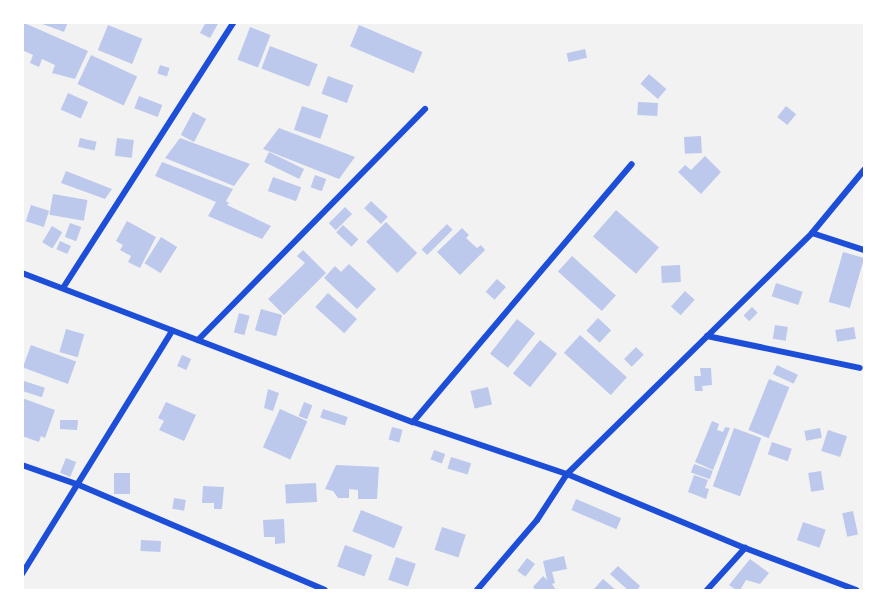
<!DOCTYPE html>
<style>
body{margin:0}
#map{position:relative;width:887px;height:613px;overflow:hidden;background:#f2f2f2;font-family:"IBM Plex Sans",sans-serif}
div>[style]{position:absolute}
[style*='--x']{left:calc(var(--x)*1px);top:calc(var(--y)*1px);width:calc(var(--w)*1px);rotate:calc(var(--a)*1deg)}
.building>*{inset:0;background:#bdc9ec;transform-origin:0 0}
.minor>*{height:6px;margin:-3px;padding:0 3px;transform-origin:3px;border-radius:3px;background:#1d4ed8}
span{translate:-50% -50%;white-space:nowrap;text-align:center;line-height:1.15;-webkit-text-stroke:5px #fff;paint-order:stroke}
.frame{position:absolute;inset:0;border:24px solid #fff;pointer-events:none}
</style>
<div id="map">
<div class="building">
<div style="clip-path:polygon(22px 22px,88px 51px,75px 79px,52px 73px,55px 65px,42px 59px,39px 67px,30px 63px,33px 55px,22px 50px)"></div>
<div style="clip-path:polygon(37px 22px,68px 22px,64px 32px)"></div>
<div style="clip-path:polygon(206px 22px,219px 22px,210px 38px,200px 33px)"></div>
<div style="left:108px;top:25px;width:37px;height:27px;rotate:22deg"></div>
<div style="left:359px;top:25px;width:69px;height:23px;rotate:23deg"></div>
<div style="left:250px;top:27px;width:22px;height:35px;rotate:21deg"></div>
<div style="left:270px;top:46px;width:51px;height:24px;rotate:21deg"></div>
<div style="left:585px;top:49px;width:9px;height:19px;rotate:77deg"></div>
<div style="left:91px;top:55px;width:51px;height:32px;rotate:25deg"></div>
<div style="left:160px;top:65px;width:10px;height:9px;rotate:17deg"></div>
<div style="left:649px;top:74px;width:23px;height:13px;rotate:41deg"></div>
<div style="left:328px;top:76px;width:27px;height:19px;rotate:20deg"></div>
<div style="left:68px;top:93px;width:22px;height:18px;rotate:24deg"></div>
<div style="left:139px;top:96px;width:25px;height:13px;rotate:21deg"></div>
<div style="left:638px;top:102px;width:20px;height:13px;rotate:3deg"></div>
<div style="left:302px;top:106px;width:28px;height:25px;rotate:19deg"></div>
<div style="left:786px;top:106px;width:13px;height:14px;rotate:39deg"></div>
<div style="left:193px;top:112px;width:15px;height:26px;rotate:28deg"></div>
<div style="clip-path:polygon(279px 128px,355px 157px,339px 179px,263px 149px)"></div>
<div style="left:701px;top:136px;width:17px;height:17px;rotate:87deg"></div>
<div style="left:80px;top:138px;width:17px;height:9px;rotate:13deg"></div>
<div style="left:117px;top:138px;width:17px;height:18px;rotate:7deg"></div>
<div style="clip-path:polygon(180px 138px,250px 164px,234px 186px,165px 158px)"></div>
<div style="left:269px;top:152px;width:39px;height:11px;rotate:26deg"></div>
<div style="clip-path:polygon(705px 156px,721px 172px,701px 194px,678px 172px,685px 165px,691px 170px)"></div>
<div style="clip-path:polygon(162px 162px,233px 189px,226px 201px,229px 203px,227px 205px,271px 226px,262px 239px,208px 216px,216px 202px,155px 176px)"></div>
<div style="clip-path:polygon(66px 171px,112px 189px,105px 199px,61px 183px)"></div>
<div style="left:315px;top:175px;width:12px;height:13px;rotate:20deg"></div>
<div style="left:273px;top:177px;width:30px;height:15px;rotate:20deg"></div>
<div style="left:53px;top:194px;width:35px;height:21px;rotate:10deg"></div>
<div style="left:371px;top:201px;width:23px;height:10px;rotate:43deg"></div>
<div style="left:31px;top:205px;width:19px;height:17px;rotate:18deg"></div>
<div style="left:345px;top:207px;width:10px;height:23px;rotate:45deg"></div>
<div style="left:616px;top:210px;width:57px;height:35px;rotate:41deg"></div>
<div style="clip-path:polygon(127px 221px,156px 237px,140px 268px,128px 262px,131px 256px,120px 250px,123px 245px,116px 241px)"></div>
<div style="left:386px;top:222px;width:44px;height:28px;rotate:45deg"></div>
<div style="left:70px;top:223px;width:12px;height:15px;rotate:20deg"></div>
<div style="left:447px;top:224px;width:8px;height:36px;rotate:45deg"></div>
<div style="left:343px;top:225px;width:21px;height:10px;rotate:43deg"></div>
<div style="left:52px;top:226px;width:12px;height:19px;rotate:31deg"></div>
<div style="clip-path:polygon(462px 228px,469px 235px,466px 238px,477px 248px,481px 245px,485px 250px,460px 275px,437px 252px)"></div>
<div style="left:161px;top:237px;width:19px;height:31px;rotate:32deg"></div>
<div style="left:60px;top:241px;width:12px;height:9px;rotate:24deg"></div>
<div style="clip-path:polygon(303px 250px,326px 273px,284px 315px,268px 299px,305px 263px,297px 256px)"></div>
<div style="left:843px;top:252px;width:22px;height:52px;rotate:16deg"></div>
<div style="left:572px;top:256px;width:59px;height:21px;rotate:42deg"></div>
<div style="clip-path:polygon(349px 264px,376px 289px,357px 309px,324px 278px,335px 266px,341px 272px)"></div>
<div style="left:680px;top:265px;width:17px;height:19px;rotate:87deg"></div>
<div style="left:497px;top:279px;width:12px;height:17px;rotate:42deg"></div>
<div style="left:776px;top:283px;width:28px;height:14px;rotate:18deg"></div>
<div style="left:685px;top:291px;width:13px;height:21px;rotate:42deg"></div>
<div style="left:328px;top:293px;width:39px;height:19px;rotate:42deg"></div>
<div style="left:752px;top:307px;width:8px;height:12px;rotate:45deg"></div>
<div style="left:261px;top:309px;width:22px;height:22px;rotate:16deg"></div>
<div style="left:239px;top:313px;width:11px;height:20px;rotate:15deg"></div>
<div style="left:598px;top:318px;width:18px;height:17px;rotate:43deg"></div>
<div style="left:517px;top:319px;width:23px;height:44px;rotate:38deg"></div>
<div style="left:775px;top:325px;width:13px;height:14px;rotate:9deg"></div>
<div style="left:854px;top:327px;width:12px;height:19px;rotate:81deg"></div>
<div style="left:66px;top:329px;width:19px;height:24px;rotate:16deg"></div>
<div style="left:580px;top:335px;width:63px;height:24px;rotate:42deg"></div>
<div style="left:540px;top:340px;width:22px;height:43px;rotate:39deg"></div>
<div style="left:31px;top:345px;width:48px;height:24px;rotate:20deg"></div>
<div style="left:636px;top:347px;width:11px;height:17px;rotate:45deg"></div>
<div style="left:182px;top:355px;width:10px;height:12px;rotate:24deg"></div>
<div style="left:777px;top:365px;width:23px;height:10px;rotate:25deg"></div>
<div style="clip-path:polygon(700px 368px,711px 368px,712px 385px,702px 386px,703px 391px,695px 391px,694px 376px,701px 376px)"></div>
<div style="left:769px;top:379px;width:22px;height:55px;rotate:22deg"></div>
<div style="left:24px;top:381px;width:22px;height:10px;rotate:18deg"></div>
<div style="left:488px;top:387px;width:18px;height:18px;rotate:77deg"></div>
<div style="clip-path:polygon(268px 389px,279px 393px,273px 411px,264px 408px)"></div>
<div style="clip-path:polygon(22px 398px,55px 410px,45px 438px,41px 436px,39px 442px,22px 436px)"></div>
<div style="clip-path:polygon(166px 402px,196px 415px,184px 441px,159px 430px,164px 421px,158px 418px)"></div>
<div style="left:304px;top:402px;width:9px;height:15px;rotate:21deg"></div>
<div style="left:280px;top:409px;width:30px;height:42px;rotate:24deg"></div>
<div style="left:323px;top:409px;width:26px;height:9px;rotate:18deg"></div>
<div style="clip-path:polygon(60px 420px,78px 420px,77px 430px,60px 429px)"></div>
<div style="clip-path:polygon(712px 421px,719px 424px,717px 430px,723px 432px,725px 427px,730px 428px,713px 470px,695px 462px)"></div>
<div style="left:392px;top:427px;width:11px;height:13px;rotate:15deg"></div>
<div style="left:734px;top:428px;width:29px;height:62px;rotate:20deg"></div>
<div style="left:820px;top:428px;width:10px;height:16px;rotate:79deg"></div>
<div style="left:828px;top:430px;width:20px;height:22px;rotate:18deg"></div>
<div style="left:772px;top:442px;width:21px;height:13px;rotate:19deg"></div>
<div style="left:434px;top:450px;width:12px;height:10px;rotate:20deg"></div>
<div style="left:451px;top:457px;width:21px;height:12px;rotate:17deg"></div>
<div style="left:66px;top:458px;width:11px;height:16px;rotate:22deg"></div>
<div style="left:694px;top:464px;width:20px;height:9px;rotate:20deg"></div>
<div style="clip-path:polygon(336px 465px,379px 467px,377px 499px,358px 499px,358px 490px,349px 489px,349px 498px,338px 498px,333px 491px,325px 489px)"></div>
<div style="left:821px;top:471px;width:19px;height:13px;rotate:81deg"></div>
<div style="left:114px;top:473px;width:16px;height:21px"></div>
<div style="clip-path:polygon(694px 475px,708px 480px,705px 488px,709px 489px,706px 499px,688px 492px)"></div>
<div style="left:316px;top:483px;width:19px;height:31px;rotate:87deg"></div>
<div style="clip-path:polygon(203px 486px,224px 487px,222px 509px,214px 509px,214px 503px,202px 503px)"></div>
<div style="left:174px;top:498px;width:12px;height:11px;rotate:9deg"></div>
<div style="left:576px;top:499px;width:49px;height:12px;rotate:23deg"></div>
<div style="left:361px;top:510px;width:45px;height:23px;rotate:22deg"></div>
<div style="left:853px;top:511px;width:24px;height:11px;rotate:78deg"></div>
<div style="clip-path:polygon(284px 519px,285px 543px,275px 544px,275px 537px,264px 537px,263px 520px)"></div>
<div style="left:803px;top:522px;width:24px;height:19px;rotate:19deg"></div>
<div style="left:442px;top:527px;width:25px;height:24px;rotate:18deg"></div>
<div style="left:141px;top:540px;width:20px;height:11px;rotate:3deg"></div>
<div style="left:345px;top:545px;width:29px;height:23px;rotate:20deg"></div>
<div style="clip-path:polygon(564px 556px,567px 569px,552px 572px,555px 583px,552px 584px,556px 590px,536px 590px,533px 587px,543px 576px,547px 580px,543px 561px)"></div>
<div style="left:396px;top:557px;width:21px;height:24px;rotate:19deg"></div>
<div style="left:527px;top:558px;width:10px;height:16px;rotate:37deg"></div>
<div style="clip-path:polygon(750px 559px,769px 573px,760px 584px,746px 580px,740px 590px,736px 590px,729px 585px)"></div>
<div style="clip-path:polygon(618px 566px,640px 586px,637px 590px,628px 590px,610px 574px)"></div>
<div style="clip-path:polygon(603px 579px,616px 590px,593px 590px)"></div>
</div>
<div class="minor">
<div style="--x:812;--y:233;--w:55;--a:18.1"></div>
<div style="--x:22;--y:273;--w:418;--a:20.9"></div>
<div style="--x:413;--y:422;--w:163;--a:18.7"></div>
<div style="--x:567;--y:474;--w:193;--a:22.6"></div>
<div style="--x:745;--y:548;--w:119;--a:20.7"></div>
<div style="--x:63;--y:288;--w:316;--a:-57.3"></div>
<div style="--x:707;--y:336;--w:156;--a:11.8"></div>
<div style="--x:198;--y:340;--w:324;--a:-45.5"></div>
<div style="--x:413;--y:422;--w:338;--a:-49.7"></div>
<div style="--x:22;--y:465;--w:60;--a:19.3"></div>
<div style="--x:79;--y:485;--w:267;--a:23.1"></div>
<div style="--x:22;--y:574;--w:286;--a:-58.3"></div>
<div style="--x:477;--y:590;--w:92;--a:-49.4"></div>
<div style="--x:537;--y:520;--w:55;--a:-56.9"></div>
<div style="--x:567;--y:474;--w:344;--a:-44.5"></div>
<div style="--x:812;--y:233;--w:82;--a:-50.5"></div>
<div style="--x:707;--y:590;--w:57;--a:-47.9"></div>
</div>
<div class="frame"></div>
</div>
